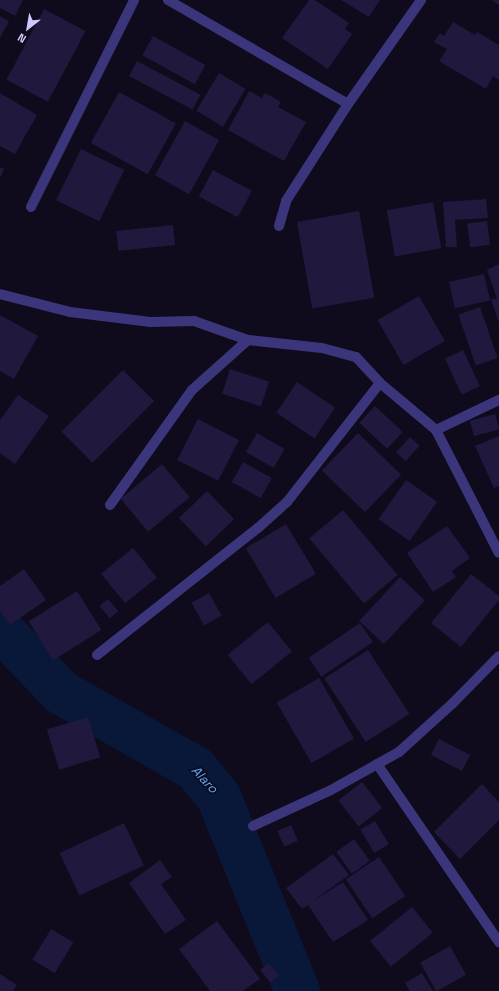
<!DOCTYPE html>
<style>
body{margin:0}
#map{position:relative;width:499px;height:991px;overflow:hidden;background:#0f0b1c;font-family:"Space Grotesk",sans-serif}
div>[style]{position:absolute}
[style*='--x']{left:calc(var(--x)*1px);top:calc(var(--y)*1px);width:calc(var(--w)*1px);rotate:calc(var(--a)*1deg)}
.river>*{height:45px;margin:-22.5px;padding:0 22.5px;transform-origin:22.5px;border-radius:22.5px;background:#091838}
.building>*{inset:0;background:#20183d;transform-origin:0 0}
.street>*{height:10px;margin:-5px;padding:0 5px;transform-origin:5px;border-radius:5px;background:#3b367b}
span{translate:-50% -50%;white-space:nowrap;text-align:center;line-height:1.15;-webkit-text-stroke:3.5px #0f0b1c;paint-order:stroke}
.water-label{font-size:13px;color:#56abfe;font-style:italic}
.north{position:absolute;left:8px;top:8px;width:40px;height:40px;-webkit-text-stroke:3px #0f0b1c;paint-order:stroke;rotate:211deg;font-size:11px;font-weight:700;line-height:16px;text-align:center;color:#cfc7ff}
.north::after{content:'';display:block;margin:auto;width:14px;height:18px;background:#cfc7ff;clip-path:polygon(50% 0,100% 100%,50% 72%,0 100%)}
</style>
<div id="map">
<div class="river">
<div style="--x:0;--y:629;--w:88;--a:45.9"></div>
<div style="--x:61;--y:692;--w:154;--a:29.6"></div>
<div style="--x:195;--y:768;--w:36;--a:51"></div>
<div style="--x:218;--y:796;--w:210;--a:67.9"></div>
</div>
<div class="building">
<div style="clip-path:polygon(0 0,23px 0,15px 16px,0 8px)"></div>
<div style="clip-path:polygon(309px 0,315px 0,349px 23px,345px 29px,352px 34px,328px 69px,282px 38px)"></div>
<div style="clip-path:polygon(341px 0,380px 0,369px 17px)"></div>
<div style="clip-path:polygon(492px 0,499px 0,499px 5px)"></div>
<div style="left:44px;top:9px;width:47px;height:80px;rotate:28deg"></div>
<div style="clip-path:polygon(0 16px,9px 21px,0 38px)"></div>
<div style="clip-path:polygon(453px 22px,475px 35px,477px 32px,499px 45px,499px 80px,493px 76px,486px 89px,439px 61px,447px 49px,434px 42px,440px 33px,444px 36px)"></div>
<div style="left:153px;top:36px;width:60px;height:22px;rotate:29deg"></div>
<div style="left:137px;top:61px;width:72px;height:17px;rotate:28deg"></div>
<div style="left:219px;top:73px;width:31px;height:44px;rotate:31deg"></div>
<div style="clip-path:polygon(249px 91px,262px 98px,265px 93px,281px 102px,278px 107px,306px 122px,284px 161px,228px 130px)"></div>
<div style="left:119px;top:92px;width:65px;height:58px;rotate:29deg"></div>
<div style="clip-path:polygon(0 93px,37px 115px,15px 154px,0 146px)"></div>
<div style="left:185px;top:121px;width:39px;height:62px;rotate:29deg"></div>
<div style="left:81px;top:149px;width:48px;height:57px;rotate:26deg"></div>
<div style="clip-path:polygon(0 167px,4px 169px,0 178px)"></div>
<div style="left:213px;top:170px;width:44px;height:30px;rotate:28deg"></div>
<div style="clip-path:polygon(486px 199px,488px 218px,455px 220px,457px 247px,446px 247px,443px 202px)"></div>
<div style="left:433px;top:202px;width:47px;height:47px;rotate:80deg"></div>
<div style="left:359px;top:211px;width:88px;height:63px;rotate:80deg"></div>
<div style="left:487px;top:221px;width:24px;height:20px;rotate:83deg"></div>
<div style="left:173px;top:225px;width:20px;height:57px;rotate:84deg"></div>
<div style="clip-path:polygon(499px 264px,499px 323px,491px 299px,497px 299px,487px 270px)"></div>
<div style="left:484px;top:274px;width:27px;height:36px;rotate:77deg"></div>
<div style="left:419px;top:296px;width:52px;height:48px;rotate:60deg"></div>
<div style="left:480px;top:307px;width:54px;height:23px;rotate:71deg"></div>
<div style="clip-path:polygon(0 315px,38px 336px,14px 379px,0 371px)"></div>
<div style="left:463px;top:350px;width:40px;height:20px;rotate:65deg"></div>
<div style="left:230px;top:369px;width:41px;height:26px;rotate:18deg"></div>
<div style="left:123px;top:370px;width:44px;height:87px;rotate:45deg"></div>
<div style="left:297px;top:382px;width:46px;height:37px;rotate:34deg"></div>
<div style="clip-path:polygon(18px 395px,49px 416px,15px 464px,0 453px,0 420px)"></div>
<div style="left:375px;top:406px;width:38px;height:23px;rotate:43deg"></div>
<div style="left:495px;top:414px;width:16px;height:26px;rotate:75deg"></div>
<div style="left:198px;top:419px;width:46px;height:46px;rotate:27deg"></div>
<div style="left:257px;top:433px;width:32px;height:22px;rotate:30deg"></div>
<div style="left:358px;top:433px;width:60px;height:52px;rotate:44deg"></div>
<div style="clip-path:polygon(499px 436px,499px 486px,494px 488px,475px 446px)"></div>
<div style="left:410px;top:437px;width:13px;height:21px;rotate:42deg"></div>
<div style="left:243px;top:462px;width:33px;height:23px;rotate:29deg"></div>
<div style="left:162px;top:464px;width:43px;height:54px;rotate:50deg"></div>
<div style="left:406px;top:480px;width:38px;height:48px;rotate:35deg"></div>
<div style="left:207px;top:491px;width:39px;height:39px;rotate:46deg"></div>
<div style="left:343px;top:510px;width:85px;height:44px;rotate:50deg"></div>
<div style="left:286px;top:524px;width:58px;height:47px;rotate:59deg"></div>
<div style="clip-path:polygon(447px 526px,470px 558px,452px 571px,456px 577px,433px 592px,407px 553px)"></div>
<div style="left:133px;top:548px;width:38px;height:41px;rotate:51deg"></div>
<div style="clip-path:polygon(24px 569px,46px 600px,10px 625px,0 611px,0 586px)"></div>
<div style="clip-path:polygon(471px 574px,499px 596px,499px 600px,461px 647px,431px 623px)"></div>
<div style="left:400px;top:577px;width:34px;height:60px;rotate:43deg"></div>
<div style="left:77px;top:591px;width:46px;height:57px;rotate:58deg"></div>
<div style="left:209px;top:593px;width:26px;height:20px;rotate:61deg"></div>
<div style="left:108px;top:599px;width:16px;height:11px;rotate:50deg"></div>
<div style="left:268px;top:622px;width:38px;height:52px;rotate:51deg"></div>
<div style="left:360px;top:623px;width:23px;height:62px;rotate:56deg"></div>
<div style="left:368px;top:650px;width:76px;height:52px;rotate:57deg"></div>
<div style="left:319px;top:678px;width:70px;height:49px;rotate:60deg"></div>
<div style="left:88px;top:717px;width:42px;height:43px;rotate:73deg"></div>
<div style="left:439px;top:739px;width:35px;height:18px;rotate:27deg"></div>
<div style="left:362px;top:782px;width:33px;height:30px;rotate:52deg"></div>
<div style="clip-path:polygon(482px 784px,499px 802px,499px 820px,460px 859px,434px 832px)"></div>
<div style="left:375px;top:821px;width:27px;height:17px;rotate:59deg"></div>
<div style="left:124px;top:823px;width:47px;height:71px;rotate:65deg"></div>
<div style="left:291px;top:825px;width:17px;height:15px;rotate:66deg"></div>
<div style="left:354px;top:839px;width:27px;height:22px;rotate:54deg"></div>
<div style="clip-path:polygon(333px 854px,349px 875px,313px 901px,343px 882px,368px 920px,333px 942px,308px 905px,302px 909px,286px 888px)"></div>
<div style="left:379px;top:857px;width:47px;height:40px;rotate:56deg"></div>
<div style="clip-path:polygon(160px 860px,172px 877px,161px 884px,186px 920px,165px 934px,129px 883px)"></div>
<div style="left:412px;top:907px;width:33px;height:54px;rotate:51deg"></div>
<div style="clip-path:polygon(217px 921px,260px 979px,243px 991px,210px 991px,179px 949px)"></div>
<div style="left:51px;top:929px;width:26px;height:36px;rotate:31deg"></div>
<div style="left:450px;top:946px;width:33px;height:34px;rotate:61deg"></div>
<div style="left:269px;top:963px;width:16px;height:11px;rotate:52deg"></div>
<div style="clip-path:polygon(422px 973px,433px 991px,410px 991px,405px 983px)"></div>
<div style="clip-path:polygon(0 974px,17px 985px,13px 991px,0 991px)"></div>
</div>
<div class="street">
<div style="--x:168;--y:0;--w:208;--a:30"></div>
<div style="--x:31;--y:207;--w:231;--a:-63.5"></div>
<div style="--x:279;--y:226;--w:26;--a:-74"></div>
<div style="--x:286;--y:201;--w:115;--a:-57.4"></div>
<div style="--x:348;--y:104;--w:127;--a:-54.9"></div>
<div style="--x:0;--y:294;--w:72;--a:14.4"></div>
<div style="--x:70;--y:312;--w:81;--a:7.1"></div>
<div style="--x:150;--y:322;--w:44;--a:-1.3"></div>
<div style="--x:194;--y:321;--w:57;--a:19.4"></div>
<div style="--x:436;--y:430;--w:70;--a:-25.5"></div>
<div style="--x:110;--y:505;--w:141;--a:-54.5"></div>
<div style="--x:192;--y:390;--w:75;--a:-41.8"></div>
<div style="--x:248;--y:340;--w:74;--a:6.2"></div>
<div style="--x:322;--y:348;--w:35;--a:15"></div>
<div style="--x:356;--y:357;--w:35;--a:47"></div>
<div style="--x:380;--y:383;--w:73;--a:40"></div>
<div style="--x:436;--y:430;--w:138;--a:62.9"></div>
<div style="--x:97;--y:655;--w:205;--a:-38.3"></div>
<div style="--x:258;--y:528;--w:39;--a:-42"></div>
<div style="--x:287;--y:502;--w:151;--a:-52"></div>
<div style="--x:377;--y:764;--w:216;--a:55.6"></div>
<div style="--x:253;--y:826;--w:86;--a:-24.8"></div>
<div style="--x:331;--y:790;--w:78;--a:-29.2"></div>
<div style="--x:399;--y:752;--w:72;--a:-42.2"></div>
<div style="--x:452;--y:704;--w:67;--a:-45.6"></div>
</div>
<div class="water-label">
<span style="left:204px;top:780px;rotate:47deg">Alaro</span>
</div>
<div class="north">N</div>
</div>
